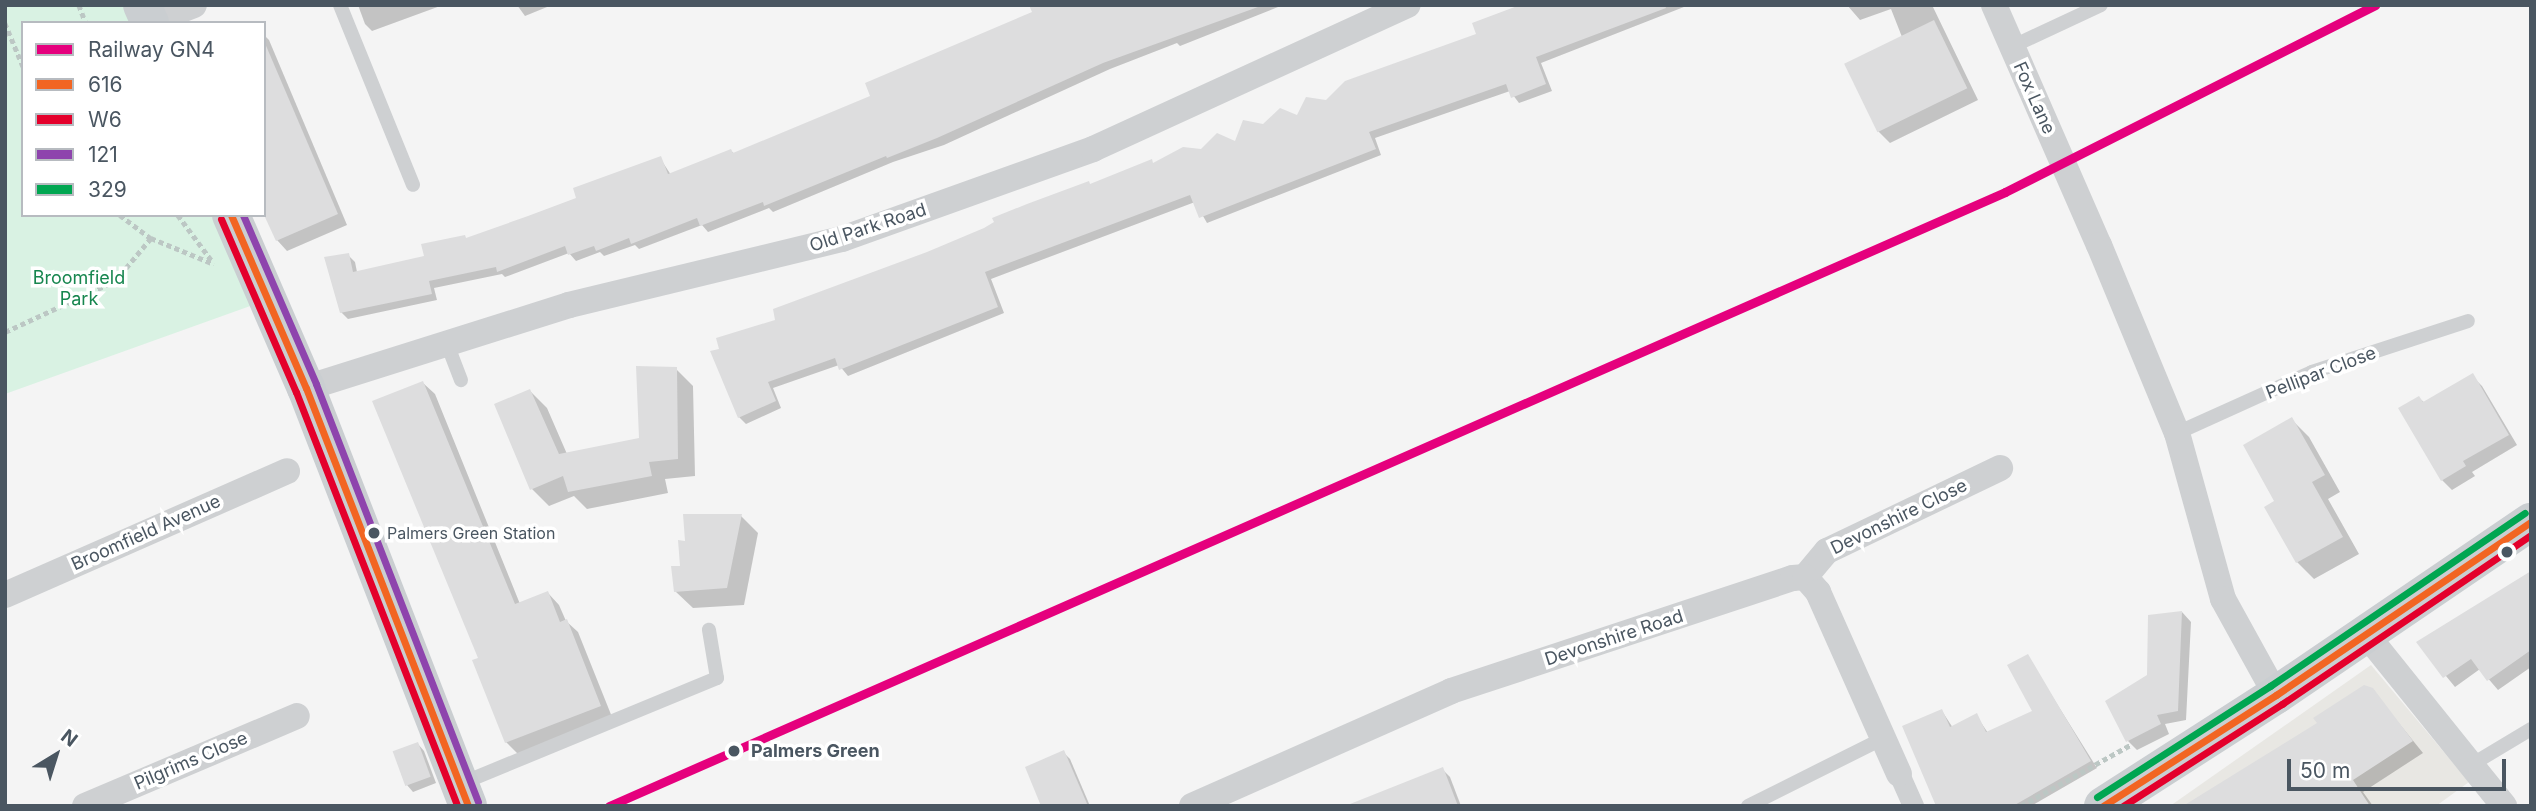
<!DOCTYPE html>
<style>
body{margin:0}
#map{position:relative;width:2536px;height:811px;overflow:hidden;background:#f4f4f4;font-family:Inter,sans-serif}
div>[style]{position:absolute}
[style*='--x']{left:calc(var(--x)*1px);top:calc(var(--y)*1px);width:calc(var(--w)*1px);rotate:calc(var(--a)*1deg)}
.commercial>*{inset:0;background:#e8e7e3}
.green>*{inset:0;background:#d9f2e3}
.shadow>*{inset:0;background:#0003}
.building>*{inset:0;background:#ddddde;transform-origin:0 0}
.path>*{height:4.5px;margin-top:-2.25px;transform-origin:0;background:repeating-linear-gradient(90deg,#bcc7c4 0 5px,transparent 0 8.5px)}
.service>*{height:14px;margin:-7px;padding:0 7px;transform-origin:7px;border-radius:7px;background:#ced0d2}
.pedestrian>*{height:21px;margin:-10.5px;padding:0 10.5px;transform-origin:10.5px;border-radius:10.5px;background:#ced0d2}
.minor>*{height:26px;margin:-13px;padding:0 13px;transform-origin:13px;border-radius:13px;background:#ced0d2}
.primary>*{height:38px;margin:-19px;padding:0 19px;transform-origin:19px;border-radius:19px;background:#caced1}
.bus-1>*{height:7px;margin:-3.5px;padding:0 3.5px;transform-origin:3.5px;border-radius:3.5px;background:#f26522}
.bus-2>*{height:7px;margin:-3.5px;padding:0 3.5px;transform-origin:3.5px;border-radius:3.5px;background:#e4002b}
.bus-3>*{height:7px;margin:-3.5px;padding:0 3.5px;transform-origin:3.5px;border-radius:3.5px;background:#8e44ad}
.bus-4>*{height:7px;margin:-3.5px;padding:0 3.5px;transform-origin:3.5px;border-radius:3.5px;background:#00a651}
.rail-1>*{height:9px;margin:-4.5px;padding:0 4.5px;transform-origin:4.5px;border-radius:4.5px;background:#e5007d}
.dots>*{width:19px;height:19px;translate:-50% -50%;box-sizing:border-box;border:4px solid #fff;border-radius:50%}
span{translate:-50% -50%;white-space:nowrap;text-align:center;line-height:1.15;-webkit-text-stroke:7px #fff;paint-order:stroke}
.bus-label{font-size:16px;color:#4a5661}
.left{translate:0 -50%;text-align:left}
.street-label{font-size:18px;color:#4a5661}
.park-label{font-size:18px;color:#17864f}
.stop-label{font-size:18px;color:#4a5661;font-weight:700}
.frame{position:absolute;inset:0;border:7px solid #4a5661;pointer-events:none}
.legend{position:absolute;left:21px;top:21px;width:245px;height:196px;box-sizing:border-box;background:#fff;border:2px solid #b7bbc0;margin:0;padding:9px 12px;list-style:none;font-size:21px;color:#4a5661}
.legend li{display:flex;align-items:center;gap:14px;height:35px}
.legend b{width:35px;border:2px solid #b7bbc0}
.north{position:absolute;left:21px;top:720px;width:70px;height:70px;-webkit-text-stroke:5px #fff;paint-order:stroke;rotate:38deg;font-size:19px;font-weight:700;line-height:28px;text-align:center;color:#4a5661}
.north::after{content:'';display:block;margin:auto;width:24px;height:32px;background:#4a5661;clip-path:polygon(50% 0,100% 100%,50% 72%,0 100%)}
.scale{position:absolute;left:2287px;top:759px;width:219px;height:32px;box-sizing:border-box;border:4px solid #4a5661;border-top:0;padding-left:9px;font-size:21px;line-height:24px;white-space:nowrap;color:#4a5661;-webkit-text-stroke:5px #fff;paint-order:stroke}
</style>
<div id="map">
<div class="commercial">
<div style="clip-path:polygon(2371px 665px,2469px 782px,2436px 806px,2170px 806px)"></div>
</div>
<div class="green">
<div style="clip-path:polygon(5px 5px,124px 5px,131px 23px,23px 23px,23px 215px,214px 215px,253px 305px,5px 394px)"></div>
</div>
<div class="shadow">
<div style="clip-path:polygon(358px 5px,443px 5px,372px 31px,365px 24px)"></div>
<div style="clip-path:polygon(517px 5px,552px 5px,525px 16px)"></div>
<div style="clip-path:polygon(1049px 5px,1283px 5px,1180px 46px,1177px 43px,1110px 69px,944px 145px,893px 162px,773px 212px,769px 208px,708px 232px,702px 225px,639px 249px,635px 245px,604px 256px,600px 252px,576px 261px,569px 253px,505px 277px,502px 274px,434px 288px,437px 300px,348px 319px,341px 312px,348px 255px,355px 262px,357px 272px,426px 258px,579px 199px,660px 158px,671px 175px,731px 151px,735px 154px,872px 97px)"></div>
<div style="clip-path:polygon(1551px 5px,1689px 5px,1541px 63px,1552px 91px,1519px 103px,1510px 91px,1375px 138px,1381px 155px,1207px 223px,1195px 202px,991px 279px,1004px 313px,848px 376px,839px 365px,773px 388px,781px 408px,746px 424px,739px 417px,721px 350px,777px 321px,1091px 186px,1154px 164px,1236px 143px,1264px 126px,1298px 118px,1326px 102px)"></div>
<div style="clip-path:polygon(1847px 5px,1932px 5px,1978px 100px,1890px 143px,1878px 131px,1902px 37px,1891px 9px,1860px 20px)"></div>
<div style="clip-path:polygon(264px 35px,269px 40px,347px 225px,287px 251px,277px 240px,264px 211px)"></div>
<div style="clip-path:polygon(676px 369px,693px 386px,695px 476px,665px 479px,668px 493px,587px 509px,574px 496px,549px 506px,532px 489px,530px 391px,547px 408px,567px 454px,641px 440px)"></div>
<div style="clip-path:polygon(2472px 376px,2482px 386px,2517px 445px,2472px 472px,2475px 476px,2452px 490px,2442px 480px,2419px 398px,2425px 403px)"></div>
<div style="clip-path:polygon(423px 383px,435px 394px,520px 604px,548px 593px,559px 605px,566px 621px,578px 632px,612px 717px,518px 754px,506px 742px,480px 659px)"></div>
<div style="clip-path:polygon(2292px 420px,2309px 437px,2340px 492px,2328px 499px,2359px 554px,2314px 579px,2297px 562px,2277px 502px)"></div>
<div style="clip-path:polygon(741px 516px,758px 533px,744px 605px,693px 608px,675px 591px,687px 543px)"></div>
<div style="clip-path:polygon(2531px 572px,2531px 667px,2498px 690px,2480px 669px,2455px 687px,2419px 643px)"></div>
<div style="clip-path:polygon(2182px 612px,2191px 622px,2186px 720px,2165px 724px,2169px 734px,2137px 750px,2128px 741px,2149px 676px)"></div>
<div style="clip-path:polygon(2027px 656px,2097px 768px,2031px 806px,1938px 806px,1942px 711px,1953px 728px,1976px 715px,1988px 733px,2034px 712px)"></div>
<div style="clip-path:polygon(2372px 690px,2423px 753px,2363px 792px,2373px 806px,2185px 806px)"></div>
<div style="clip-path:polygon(418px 744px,424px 751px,436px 783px,413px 792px,407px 785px)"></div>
<div style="clip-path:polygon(1063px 752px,1070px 759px,1090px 806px,1043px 806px)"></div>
<div style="clip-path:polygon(1442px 769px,1450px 777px,1461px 806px,1352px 806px)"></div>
</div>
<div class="building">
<div style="clip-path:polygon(1029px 5px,1258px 7px,1103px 63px,937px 138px,887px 158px,886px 156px,764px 206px,763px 202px,700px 226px,697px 218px,631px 244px,629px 238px,596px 251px,594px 246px,568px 255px,565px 246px,497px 272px,496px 267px,429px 281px,432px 294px,340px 313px,324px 257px,349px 253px,353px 272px,424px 256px,421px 244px,465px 235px,466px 238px,528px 216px,576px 198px,573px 188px,661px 156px,668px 174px,731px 149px,733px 153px,870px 96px,865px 83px,1032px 12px)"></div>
<div style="clip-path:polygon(1520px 5px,1665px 5px,1666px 8px,1536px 57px,1546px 84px,1511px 98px,1506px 84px,1369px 132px,1376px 149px,1199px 218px,1190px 195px,985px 272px,998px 307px,839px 370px,835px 358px,768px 382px,776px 401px,738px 418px,710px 351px,719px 349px,716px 338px,775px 320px,773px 309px,927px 252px,984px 228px,994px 222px,992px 218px,1027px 204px,1089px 181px,1090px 184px,1152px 159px,1153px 163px,1183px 147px,1201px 149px,1217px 133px,1235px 141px,1243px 120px,1263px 124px,1280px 108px,1297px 115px,1306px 97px,1326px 100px,1345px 81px,1476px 34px,1472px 23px)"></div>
<div style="left:1934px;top:20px;width:76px;height:100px;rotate:64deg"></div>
<div style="clip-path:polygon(264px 41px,338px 214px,276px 241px,264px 215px)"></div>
<div style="clip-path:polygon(636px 366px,677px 367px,678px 459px,649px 462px,652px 476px,568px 492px,563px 476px,530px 490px,494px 404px,530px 389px,559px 454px,639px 438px)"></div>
<div style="clip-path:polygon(2473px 373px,2509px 435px,2463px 461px,2466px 466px,2441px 481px,2398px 408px,2419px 396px,2423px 402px)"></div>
<div style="clip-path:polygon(423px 381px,515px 604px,548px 591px,560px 622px,567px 619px,601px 706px,505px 743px,472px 660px,478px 658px,372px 401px)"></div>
<div style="clip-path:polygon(2292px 417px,2325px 475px,2312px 482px,2343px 537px,2296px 563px,2264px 507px,2274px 501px,2243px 445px)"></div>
<div style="clip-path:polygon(683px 514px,742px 514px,727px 588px,674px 592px,671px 566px,680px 566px,678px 540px,685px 541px)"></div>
<div style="clip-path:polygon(2531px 571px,2531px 650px,2487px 681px,2471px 659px,2443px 678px,2416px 642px)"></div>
<div style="clip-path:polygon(2182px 611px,2178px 711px,2157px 715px,2161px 724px,2126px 742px,2105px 701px,2147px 675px,2148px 615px)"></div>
<div style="clip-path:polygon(2028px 654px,2091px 761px,2013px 806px,1936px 806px,1902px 726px,1942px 709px,1950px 727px,1977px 713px,1986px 732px,2032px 711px,2007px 665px)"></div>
<div style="clip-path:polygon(2364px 685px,2373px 688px,2413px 741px,2353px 780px,2370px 806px,2183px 806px,2317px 723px,2313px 718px)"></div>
<div style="left:418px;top:742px;width:37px;height:27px;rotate:70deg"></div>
<div style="clip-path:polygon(1064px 750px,1088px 806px,1041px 806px,1025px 767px)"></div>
<div style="clip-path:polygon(1443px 767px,1458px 806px,1351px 806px,1350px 804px)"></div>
</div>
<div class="path">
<div style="--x:79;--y:5;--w:19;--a:69"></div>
<div style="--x:5;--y:23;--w:47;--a:67.3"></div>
<div style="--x:120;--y:215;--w:39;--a:37"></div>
<div style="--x:151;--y:238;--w:68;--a:22.4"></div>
<div style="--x:178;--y:215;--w:57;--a:53.5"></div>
<div style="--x:5;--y:332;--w:121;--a:-24.9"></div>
<div style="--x:115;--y:281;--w:56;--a:-50.1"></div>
<div style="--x:2021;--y:806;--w:125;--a:-29.2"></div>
</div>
<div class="service">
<div style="--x:340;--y:5;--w:194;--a:67.9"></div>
<div style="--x:2011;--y:47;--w:99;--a:-25"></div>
<div style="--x:446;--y:341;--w:42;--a:69"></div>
<div style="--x:2177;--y:433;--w:148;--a:-24.3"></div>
<div style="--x:2312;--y:372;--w:164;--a:-18.1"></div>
<div style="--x:2471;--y:765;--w:70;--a:-31"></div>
<div style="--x:460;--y:784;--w:278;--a:-22.4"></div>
<div style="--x:717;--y:678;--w:49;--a:-99.5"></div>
<div style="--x:1748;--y:806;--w:152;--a:-26.6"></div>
</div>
<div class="pedestrian">
<div style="--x:1899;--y:774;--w:35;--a:66"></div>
</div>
<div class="minor">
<div style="--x:1994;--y:5;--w:262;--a:66.4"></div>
<div style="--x:2099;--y:245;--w:204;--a:67.5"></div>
<div style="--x:2177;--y:433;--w:172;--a:74.5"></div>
<div style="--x:2223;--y:599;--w:110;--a:61.1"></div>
<div style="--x:150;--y:22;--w:47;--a:-21.1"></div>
<div style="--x:306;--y:388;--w:276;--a:-17.5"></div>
<div style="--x:569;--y:305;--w:281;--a:-13.6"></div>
<div style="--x:842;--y:239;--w:267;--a:-19.7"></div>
<div style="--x:1093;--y:149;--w:346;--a:-24.6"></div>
<div style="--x:1805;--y:577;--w:34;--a:-50"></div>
<div style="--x:1827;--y:551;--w:192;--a:-25.6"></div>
<div style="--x:5;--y:595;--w:308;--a:-23.7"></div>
<div style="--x:2365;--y:633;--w:222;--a:51.2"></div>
<div style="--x:85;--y:806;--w:230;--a:-23"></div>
<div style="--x:1192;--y:806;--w:283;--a:-23.9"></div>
<div style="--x:1451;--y:691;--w:360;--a:-18.3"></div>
<div style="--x:1793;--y:578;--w:12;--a:-5"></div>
<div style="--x:1805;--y:577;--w:20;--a:49"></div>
<div style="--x:1818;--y:592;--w:199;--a:66"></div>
</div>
<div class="primary">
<div style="--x:142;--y:5;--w:20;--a:66"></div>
<div style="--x:231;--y:215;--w:189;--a:66.6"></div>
<div style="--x:306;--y:388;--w:448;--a:68.8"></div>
<div style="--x:2103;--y:806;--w:206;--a:-32.7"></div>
<div style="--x:2276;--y:695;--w:308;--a:-34.2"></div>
</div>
<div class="bus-1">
<div style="--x:231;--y:215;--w:189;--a:66.6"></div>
<div style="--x:306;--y:388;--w:448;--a:68.8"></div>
<div style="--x:2103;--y:806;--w:206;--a:-32.7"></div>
<div style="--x:2276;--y:695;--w:308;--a:-34.2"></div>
</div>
<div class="bus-2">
<div style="--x:221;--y:219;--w:189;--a:66.6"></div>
<div style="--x:296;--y:392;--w:444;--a:68.7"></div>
<div style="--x:2123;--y:806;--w:189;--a:-32.7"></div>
<div style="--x:2282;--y:704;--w:301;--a:-34.2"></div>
</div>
<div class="bus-3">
<div style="--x:243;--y:215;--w:184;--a:66.6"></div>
<div style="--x:316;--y:384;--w:448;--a:68.8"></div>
</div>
<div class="bus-4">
<div style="--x:2097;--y:797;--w:206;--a:-32.7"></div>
<div style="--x:2270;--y:686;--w:308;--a:-34.2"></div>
</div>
<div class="rail-1">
<div style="--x:609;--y:806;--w:1525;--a:-23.74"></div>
<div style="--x:2005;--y:192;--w:415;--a:-26.8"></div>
</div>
<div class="dots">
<div style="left:374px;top:533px;background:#4a5661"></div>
<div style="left:2507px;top:552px;background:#4a5661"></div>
<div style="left:734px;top:751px;background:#4a5661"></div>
</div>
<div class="bus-label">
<span class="left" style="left:387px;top:533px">Palmers Green Station</span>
</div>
<div class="street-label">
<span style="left:2034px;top:98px;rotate:66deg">Fox Lane</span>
<span style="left:868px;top:228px;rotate:-18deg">Old Park Road</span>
<span style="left:2321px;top:373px;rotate:-21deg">Pellipar Close</span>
<span style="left:1899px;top:517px;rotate:-26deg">Devonshire Close</span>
<span style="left:146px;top:533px;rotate:-24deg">Broomfield Avenue</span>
<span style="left:1614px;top:638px;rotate:-18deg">Devonshire Road</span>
<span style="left:191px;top:761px;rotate:-23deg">Pilgrims Close</span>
</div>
<div class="park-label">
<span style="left:79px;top:289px">Broomfield<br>Park</span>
</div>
<div class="stop-label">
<span class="left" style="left:751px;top:751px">Palmers Green</span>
</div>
<div class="frame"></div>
<ul class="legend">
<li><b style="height:9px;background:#e5007d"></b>Railway GN4</li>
<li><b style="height:9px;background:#f26522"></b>616</li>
<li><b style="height:9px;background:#e4002b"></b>W6</li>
<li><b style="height:9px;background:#8e44ad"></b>121</li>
<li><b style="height:9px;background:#00a651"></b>329</li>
</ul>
<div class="north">N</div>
<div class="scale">50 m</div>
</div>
